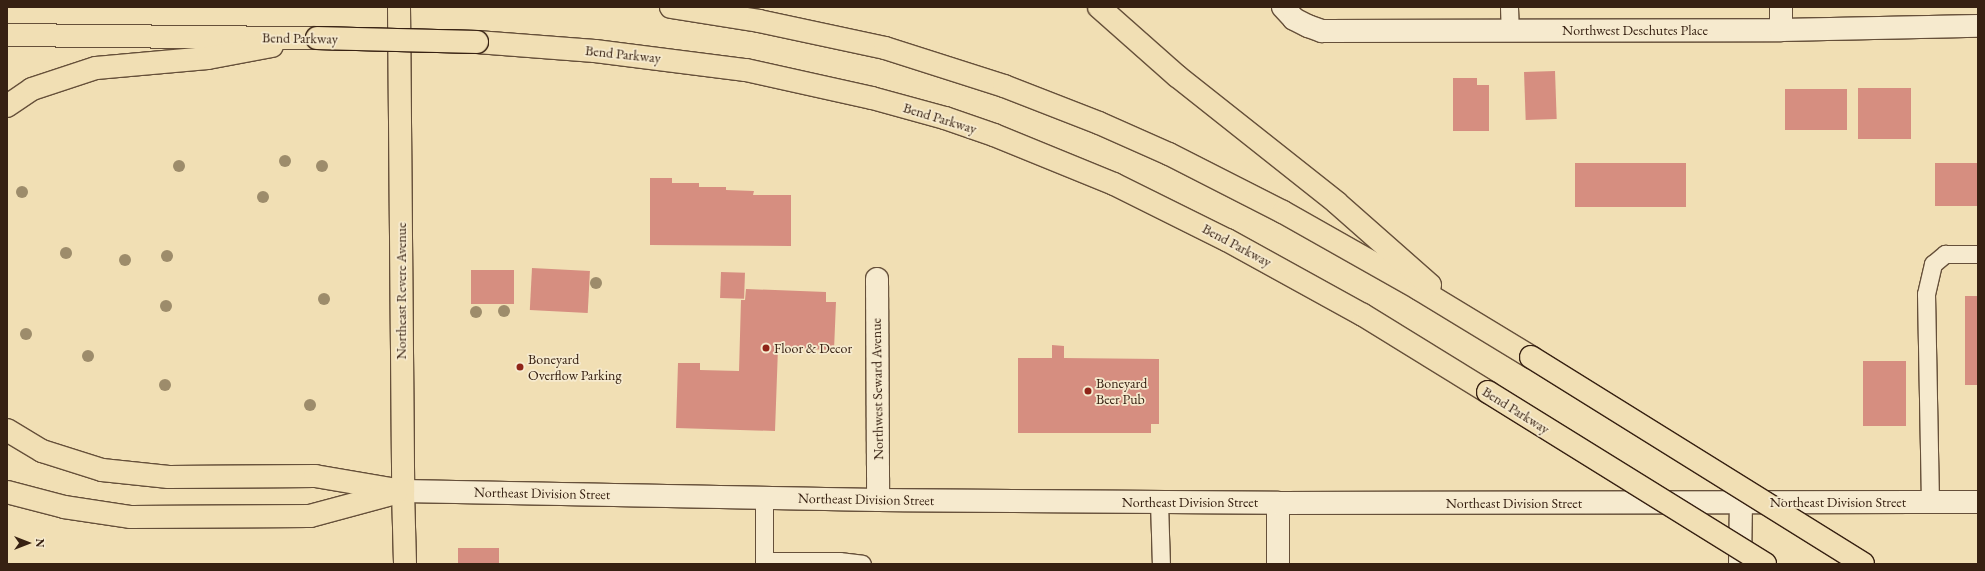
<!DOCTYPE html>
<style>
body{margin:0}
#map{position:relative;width:1985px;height:571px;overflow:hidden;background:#f1dfb4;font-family:"EB Garamond",serif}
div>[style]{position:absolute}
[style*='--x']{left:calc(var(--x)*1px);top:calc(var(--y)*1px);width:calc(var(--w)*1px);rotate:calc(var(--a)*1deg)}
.building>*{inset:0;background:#d68e80;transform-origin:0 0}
.roads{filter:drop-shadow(1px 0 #66503a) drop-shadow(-1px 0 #66503a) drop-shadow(0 1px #66503a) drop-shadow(0 -1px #66503a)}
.service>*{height:17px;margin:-8.5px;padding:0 8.5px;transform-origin:8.5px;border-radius:8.5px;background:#f6eace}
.minor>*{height:22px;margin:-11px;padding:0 11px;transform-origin:11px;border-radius:11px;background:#f6eace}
.secondary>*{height:22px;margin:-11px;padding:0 11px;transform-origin:11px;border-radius:11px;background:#f6eace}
.primary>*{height:22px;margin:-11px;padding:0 11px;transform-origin:11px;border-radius:11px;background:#f1dfb4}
.trunk>*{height:22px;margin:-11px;padding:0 11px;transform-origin:11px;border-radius:11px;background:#f1dfb4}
.bridges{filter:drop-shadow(1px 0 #372112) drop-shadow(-1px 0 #372112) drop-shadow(0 1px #372112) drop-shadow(0 -1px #372112)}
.trunk-bridge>*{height:22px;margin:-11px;padding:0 11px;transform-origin:11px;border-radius:11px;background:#f1dfb4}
.trees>*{width:12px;height:12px;margin:-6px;border-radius:50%;background:#9d8c6b}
.dots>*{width:11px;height:11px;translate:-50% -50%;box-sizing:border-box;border:2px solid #f6eace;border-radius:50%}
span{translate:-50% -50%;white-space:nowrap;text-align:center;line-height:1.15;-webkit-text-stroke:3.5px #f6eace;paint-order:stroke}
.street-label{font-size:14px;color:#372112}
.poi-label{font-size:14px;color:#372112}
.left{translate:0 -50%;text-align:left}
.frame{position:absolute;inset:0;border:8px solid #372112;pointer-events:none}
.north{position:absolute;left:8px;top:523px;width:40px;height:40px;-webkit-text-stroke:3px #f6eace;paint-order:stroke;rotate:90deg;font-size:11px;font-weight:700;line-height:16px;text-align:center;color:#372112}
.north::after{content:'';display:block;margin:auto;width:14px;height:18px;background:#372112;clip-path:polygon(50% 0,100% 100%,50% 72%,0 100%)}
</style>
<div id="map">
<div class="building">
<div style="left:1555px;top:71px;width:48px;height:31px;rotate:88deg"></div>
<div style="clip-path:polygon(1453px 78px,1477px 78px,1477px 85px,1489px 85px,1489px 131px,1453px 131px)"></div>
<div style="left:1858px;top:88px;width:53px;height:51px"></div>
<div style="left:1785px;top:89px;width:62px;height:41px"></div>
<div style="left:1575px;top:163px;width:111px;height:44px"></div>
<div style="left:1935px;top:163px;width:43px;height:43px"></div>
<div style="clip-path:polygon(650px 178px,672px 178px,672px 183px,699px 183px,699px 187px,726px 187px,726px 190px,754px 191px,753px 195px,791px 195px,791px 246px,650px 245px)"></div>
<div style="left:532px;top:268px;width:58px;height:42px;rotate:3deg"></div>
<div style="left:471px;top:270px;width:43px;height:34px"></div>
<div style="left:721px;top:272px;width:24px;height:26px;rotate:2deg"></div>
<div style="clip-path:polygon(746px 289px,826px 292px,826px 302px,836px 302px,834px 350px,778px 348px,775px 431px,676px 428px,678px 363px,700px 363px,700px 370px,739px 371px,741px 300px,745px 300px)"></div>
<div style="left:1965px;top:296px;width:13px;height:89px"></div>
<div style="clip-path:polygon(1052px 345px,1064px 346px,1064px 358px,1159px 359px,1159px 424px,1151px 424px,1151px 433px,1018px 433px,1018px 358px,1052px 358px)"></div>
<div style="left:1863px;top:361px;width:43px;height:65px"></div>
<div style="left:458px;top:548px;width:41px;height:16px"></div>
</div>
<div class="roads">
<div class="service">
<div style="--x:1509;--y:7;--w:23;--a:88"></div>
<div style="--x:764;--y:498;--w:66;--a:90"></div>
<div style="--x:1159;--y:502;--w:62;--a:88.2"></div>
<div style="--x:1930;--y:502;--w:208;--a:-91.1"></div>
<div style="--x:1926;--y:294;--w:31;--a:-77"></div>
<div style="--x:1933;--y:264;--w:16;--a:-40"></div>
<div style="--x:1945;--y:254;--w:33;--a:0"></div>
<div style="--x:764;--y:561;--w:75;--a:0"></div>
<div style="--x:839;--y:561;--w:23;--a:7"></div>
</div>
<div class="minor">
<div style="--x:1283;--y:7;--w:16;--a:47"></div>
<div style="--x:1294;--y:19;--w:16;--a:27"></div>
<div style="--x:1308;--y:26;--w:15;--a:20"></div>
<div style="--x:1322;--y:31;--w:459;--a:-0.1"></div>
<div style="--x:1781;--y:30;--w:197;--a:-1.2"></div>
<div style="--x:1781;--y:7;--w:23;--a:90"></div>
<div style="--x:877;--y:279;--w:221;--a:89.7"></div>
<div style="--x:1278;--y:503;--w:61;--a:90"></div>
<div style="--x:1740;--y:564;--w:61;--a:-89.1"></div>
</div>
<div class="secondary">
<div style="--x:403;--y:491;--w:475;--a:1.1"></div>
<div style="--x:878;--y:500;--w:400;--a:0.4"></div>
<div style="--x:1278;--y:503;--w:700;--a:-0.08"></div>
</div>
<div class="primary">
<div style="--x:399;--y:7;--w:484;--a:89.5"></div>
<div style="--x:403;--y:491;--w:73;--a:88.4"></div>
</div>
<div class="trunk">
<div style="--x:671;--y:7;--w:89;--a:9"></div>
<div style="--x:759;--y:21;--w:129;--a:12.1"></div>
<div style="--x:885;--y:48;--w:125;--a:17.7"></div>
<div style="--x:1004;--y:86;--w:102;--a:21.3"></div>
<div style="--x:1099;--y:123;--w:77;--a:23.9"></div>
<div style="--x:1169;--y:154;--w:128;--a:27"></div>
<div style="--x:1283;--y:212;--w:156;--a:29.5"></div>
<div style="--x:1419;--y:289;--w:131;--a:31.3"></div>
<div style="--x:1099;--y:7;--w:104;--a:41.5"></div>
<div style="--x:1177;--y:76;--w:204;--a:38.4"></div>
<div style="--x:1337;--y:203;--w:124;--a:41.4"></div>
<div style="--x:7;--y:35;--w:310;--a:0.6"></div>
<div style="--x:477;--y:42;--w:118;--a:4.4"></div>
<div style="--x:595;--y:51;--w:152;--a:7.2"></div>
<div style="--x:746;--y:70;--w:129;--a:12.5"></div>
<div style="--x:872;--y:98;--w:76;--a:15.3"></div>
<div style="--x:945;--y:118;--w:52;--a:19.1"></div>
<div style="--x:994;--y:135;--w:130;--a:22.2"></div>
<div style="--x:1114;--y:184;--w:126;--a:26.4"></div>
<div style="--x:1227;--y:240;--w:155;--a:28.9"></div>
<div style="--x:1363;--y:315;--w:147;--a:31.6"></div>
<div style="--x:7;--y:106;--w:30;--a:-34"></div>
<div style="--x:32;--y:89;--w:67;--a:-18.2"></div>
<div style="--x:96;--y:68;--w:112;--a:-5.1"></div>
<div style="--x:208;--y:58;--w:65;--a:-10.6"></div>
<div style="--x:7;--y:430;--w:41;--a:31"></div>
<div style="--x:42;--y:451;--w:63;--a:17.6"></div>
<div style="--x:102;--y:470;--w:67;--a:6"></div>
<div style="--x:169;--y:477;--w:146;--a:-0.4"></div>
<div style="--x:315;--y:476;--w:89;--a:9.7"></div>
<div style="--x:7;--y:492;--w:59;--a:14.7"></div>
<div style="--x:64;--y:507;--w:68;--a:8.5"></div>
<div style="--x:131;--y:517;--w:179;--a:-0.3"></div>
<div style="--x:310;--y:516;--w:89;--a:-15"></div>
</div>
</div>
<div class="bridges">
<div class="trunk-bridge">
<div style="--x:317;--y:38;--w:160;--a:1.4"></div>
<div style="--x:1531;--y:357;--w:391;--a:31.9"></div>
<div style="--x:1488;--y:392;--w:326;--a:31.8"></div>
</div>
</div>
<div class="trees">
<div style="left:285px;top:161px"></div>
<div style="left:179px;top:166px"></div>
<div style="left:322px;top:166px"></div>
<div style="left:22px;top:192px"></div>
<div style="left:263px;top:197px"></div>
<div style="left:66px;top:253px"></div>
<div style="left:167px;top:256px"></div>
<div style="left:125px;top:260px"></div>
<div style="left:596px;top:283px"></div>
<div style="left:324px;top:299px"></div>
<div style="left:166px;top:306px"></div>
<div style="left:504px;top:311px"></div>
<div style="left:476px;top:312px"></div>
<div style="left:26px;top:334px"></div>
<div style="left:88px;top:356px"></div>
<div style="left:165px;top:385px"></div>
<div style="left:310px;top:405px"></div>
</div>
<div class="dots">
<div style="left:766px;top:348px;background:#8f2418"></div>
<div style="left:520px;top:367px;background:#8f2418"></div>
<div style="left:1088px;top:391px;background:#8f2418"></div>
</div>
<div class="street-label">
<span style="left:1635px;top:30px">Northwest Deschutes Place</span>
<span style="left:300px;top:38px;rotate:1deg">Bend Parkway</span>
<span style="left:623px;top:54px;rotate:6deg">Bend Parkway</span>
<span style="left:940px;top:118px;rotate:17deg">Bend Parkway</span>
<span style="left:1237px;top:245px;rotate:28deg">Bend Parkway</span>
<span style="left:401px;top:291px;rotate:-90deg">Northeast Revere Avenue</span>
<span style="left:877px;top:389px;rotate:-91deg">Northwest Seward Avenue</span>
<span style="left:1516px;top:410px;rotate:32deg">Bend Parkway</span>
<span style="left:542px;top:493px;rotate:1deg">Northeast Division Street</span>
<span style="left:866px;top:499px;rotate:1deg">Northeast Division Street</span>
<span style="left:1190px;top:502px">Northeast Division Street</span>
<span style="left:1838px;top:502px">Northeast Division Street</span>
<span style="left:1514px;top:503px">Northeast Division Street</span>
</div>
<div class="poi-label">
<span class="left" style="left:774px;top:348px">Floor &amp; Decor</span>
<span class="left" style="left:528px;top:367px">Boneyard<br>Overflow Parking</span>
<span class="left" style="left:1096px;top:391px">Boneyard<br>Beer Pub</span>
</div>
<div class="frame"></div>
<div class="north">N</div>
</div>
